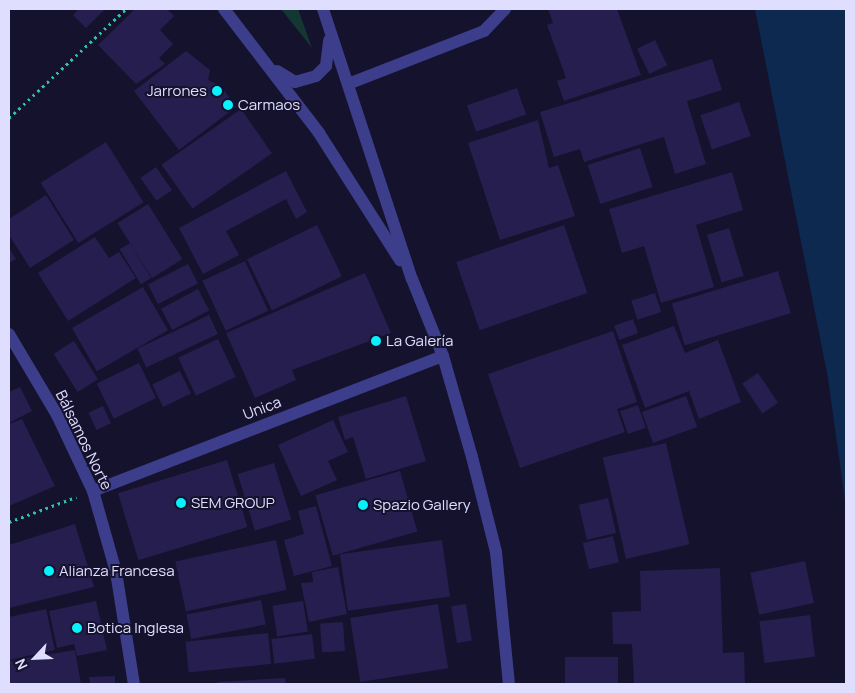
<!DOCTYPE html>
<meta charset="utf-8">
<style>
body{margin:0}
#map{position:relative;width:855px;height:693px;overflow:hidden;background:#15122d;font-family:Manrope,sans-serif}
div>[style]{position:absolute}
[style*='--x']{left:calc(var(--x)*1px);top:calc(var(--y)*1px);width:calc(var(--w)*1px);rotate:calc(var(--a)*1deg)}
.green>*{inset:0;background:#153734}
.water>*{inset:0;background:#0d2950}
.building>*{inset:0;background:#251e4e;transform-origin:0 0}
.path>*{height:3px;margin-top:-1.5px;transform-origin:0;background:repeating-linear-gradient(90deg,#31bfb0 0 2.5px,transparent 0 6.5px)}
.minor>*{height:12px;margin:-6px;padding:0 6px;transform-origin:6px;border-radius:6px;background:#3d3e8b}
.tertiary>*{height:12px;margin:-6px;padding:0 6px;transform-origin:6px;border-radius:6px;background:#3d3e8b}
.dots>*{width:14px;height:14px;translate:-50% -50%;box-sizing:border-box;border:2px solid #15122d;border-radius:50%}
span{translate:-50% -50%;white-space:nowrap;text-align:center;line-height:1.15;-webkit-text-stroke:4px #15122d;paint-order:stroke}
.poi-label{font-size:15px;color:#e0deff}
.right{translate:-100% -50%;text-align:right}
.left{translate:0 -50%;text-align:left}
.street-label{font-size:15px;color:#e0deff}
.frame{position:absolute;inset:0;border:10px solid #e0deff;pointer-events:none}
.north{position:absolute;left:10px;top:633px;width:50px;height:50px;-webkit-text-stroke:4px #15122d;paint-order:stroke;rotate:245deg;font-size:14px;font-weight:700;line-height:20px;text-align:center;color:#e0deff}
.north::after{content:'';display:block;margin:auto;width:18px;height:22px;background:#e0deff;clip-path:polygon(50% 0,100% 100%,50% 72%,0 100%)}
</style>
<div id="map">
<div class="green">
<div style="clip-path:polygon(281px 9px,298px 9px,312px 48px)"></div>
</div>
<div class="water">
<div style="clip-path:polygon(755px 9px,846px 9px,846px 508px,828px 378px)"></div>
</div>
<div class="building">
<div style="clip-path:polygon(79px 9px,105px 9px,86px 28px,73px 15px)"></div>
<div style="clip-path:polygon(135px 9px,167px 9px,174px 16px,160px 30px,173px 44px,159px 58px,165px 64px,136px 84px,98px 45px)"></div>
<div style="clip-path:polygon(548px 9px,617px 9px,641px 75px,564px 101px,557px 81px,566px 78px,547px 25px,553px 23px)"></div>
<div style="left:655px;top:40px;width:28px;height:20px;rotate:64deg"></div>
<div style="clip-path:polygon(186px 51px,210px 70px,208px 80px,221px 86px,236px 107px,179px 150px,134px 91px)"></div>
<div style="clip-path:polygon(712px 59px,722px 90px,687px 101px,706px 164px,675px 174px,664px 137px,584px 162px,580px 149px,554px 157px,540px 112px)"></div>
<div style="left:517px;top:88px;width:28px;height:53px;rotate:71deg"></div>
<div style="left:739px;top:102px;width:36px;height:41px;rotate:71deg"></div>
<div style="left:241px;top:109px;width:54px;height:97px;rotate:55deg"></div>
<div style="clip-path:polygon(538px 120px,549px 168px,558px 165px,575px 216px,500px 240px,468px 143px)"></div>
<div style="left:106px;top:142px;width:71px;height:77px;rotate:58deg"></div>
<div style="left:640px;top:148px;width:41px;height:55px;rotate:72deg"></div>
<div style="left:156px;top:167px;width:28px;height:19px;rotate:55deg"></div>
<div style="clip-path:polygon(286px 171px,307px 212px,296px 219px,286px 199px,226px 231px,239px 255px,203px 274px,179px 228px)"></div>
<div style="clip-path:polygon(732px 172px,743px 210px,696px 225px,714px 287px,661px 303px,644px 246px,622px 253px,609px 209px)"></div>
<div style="clip-path:polygon(46px 195px,74px 240px,30px 268px,9px 235px,9px 219px)"></div>
<div style="left:148px;top:204px;width:65px;height:36px;rotate:58deg"></div>
<div style="left:317px;top:225px;width:57px;height:78px;rotate:64deg"></div>
<div style="left:564px;top:225px;width:72px;height:114px;rotate:71deg"></div>
<div style="left:729px;top:228px;width:50px;height:23px;rotate:73deg"></div>
<div style="clip-path:polygon(95px 237px,109px 258px,119px 252px,136px 278px,68px 321px,38px 273px)"></div>
<div style="left:130px;top:243px;width:41px;height:12px;rotate:59deg"></div>
<div style="clip-path:polygon(9px 248px,16px 259px,9px 263px)"></div>
<div style="left:245px;top:261px;width:55px;height:47px;rotate:65deg"></div>
<div style="left:188px;top:264px;width:22px;height:45px;rotate:63deg"></div>
<div style="left:778px;top:271px;width:44px;height:111px;rotate:73deg"></div>
<div style="clip-path:polygon(365px 273px,391px 333px,292px 370px,296px 380px,255px 398px,226px 333px)"></div>
<div style="left:143px;top:287px;width:50px;height:82px;rotate:60deg"></div>
<div style="left:198px;top:289px;width:24px;height:42px;rotate:62deg"></div>
<div style="left:655px;top:293px;width:20px;height:25px;rotate:72deg"></div>
<div style="left:209px;top:315px;width:21px;height:79px;rotate:65deg"></div>
<div style="left:633px;top:319px;width:15px;height:20px;rotate:70deg"></div>
<div style="clip-path:polygon(674px 326px,685px 353px,718px 340px,741px 402px,699px 419px,689px 391px,645px 408px,622px 345px)"></div>
<div style="clip-path:polygon(613px 331px,637px 402px,617px 409px,625px 432px,520px 468px,488px 374px)"></div>
<div style="left:218px;top:339px;width:42px;height:44px;rotate:65deg"></div>
<div style="left:74px;top:341px;width:45px;height:24px;rotate:58deg"></div>
<div style="left:139px;top:363px;width:39px;height:47px;rotate:64deg"></div>
<div style="left:180px;top:371px;width:25px;height:31px;rotate:64deg"></div>
<div style="left:758px;top:373px;width:36px;height:19px;rotate:56deg"></div>
<div style="clip-path:polygon(20px 387px,32px 411px,9px 423px,9px 392px)"></div>
<div style="clip-path:polygon(406px 396px,426px 461px,366px 479px,353px 437px,345px 440px,338px 417px)"></div>
<div style="left:686px;top:396px;width:33px;height:47px;rotate:70deg"></div>
<div style="left:638px;top:405px;width:24px;height:19px;rotate:71deg"></div>
<div style="left:103px;top:406px;width:19px;height:16px;rotate:65deg"></div>
<div style="clip-path:polygon(22px 419px,55px 486px,9px 506px,9px 424px)"></div>
<div style="clip-path:polygon(333px 420px,348px 452px,328px 461px,337px 480px,301px 496px,278px 445px)"></div>
<div style="left:666px;top:443px;width:104px;height:65px;rotate:77deg"></div>
<div style="left:227px;top:460px;width:70px;height:114px;rotate:73deg"></div>
<div style="left:274px;top:463px;width:59px;height:38px;rotate:73deg"></div>
<div style="left:400px;top:471px;width:63px;height:88px;rotate:74deg"></div>
<div style="left:608px;top:498px;width:36px;height:30px;rotate:77deg"></div>
<div style="clip-path:polygon(316px 506px,332px 566px,294px 576px,284px 540px,304px 534px,298px 511px)"></div>
<div style="clip-path:polygon(75px 524px,94px 587px,9px 608px,9px 545px)"></div>
<div style="left:613px;top:536px;width:27px;height:31px;rotate:77deg"></div>
<div style="left:276px;top:540px;width:51px;height:103px;rotate:78deg"></div>
<div style="left:442px;top:540px;width:57px;height:103px;rotate:82deg"></div>
<div style="left:805px;top:561px;width:43px;height:56px;rotate:78deg"></div>
<div style="clip-path:polygon(338px 567px,347px 614px,309px 622px,301px 583px,313px 582px,312px 572px)"></div>
<div style="clip-path:polygon(720px 568px,723px 653px,744px 652px,745px 684px,634px 684px,632px 644px,613px 644px,612px 612px,641px 611px,640px 571px)"></div>
<div style="left:261px;top:600px;width:25px;height:76px;rotate:79deg"></div>
<div style="clip-path:polygon(96px 601px,107px 650px,77px 656px,74px 644px,57px 648px,49px 611px)"></div>
<div style="left:303px;top:601px;width:31px;height:31px;rotate:81deg"></div>
<div style="left:438px;top:604px;width:65px;height:89px;rotate:81deg"></div>
<div style="left:466px;top:604px;width:37px;height:15px;rotate:81deg"></div>
<div style="clip-path:polygon(46px 609px,55px 650px,9px 660px,9px 617px)"></div>
<div style="left:810px;top:615px;width:42px;height:51px;rotate:83deg"></div>
<div style="left:343px;top:622px;width:29px;height:23px;rotate:86deg"></div>
<div style="left:268px;top:633px;width:31px;height:83px;rotate:84deg"></div>
<div style="left:312px;top:634px;width:25px;height:41px;rotate:83deg"></div>
<div style="clip-path:polygon(75px 650px,81px 684px,9px 684px,9px 661px)"></div>
<div style="left:565px;top:657px;width:53px;height:27px"></div>
<div style="clip-path:polygon(115px 676px,115px 684px,90px 684px,89px 677px)"></div>
<div style="clip-path:polygon(285px 678px,286px 684px,217px 684px,217px 682px)"></div>
</div>
<div class="path">
<div style="--x:9;--y:118;--w:160;--a:-43"></div>
<div style="--x:9;--y:522;--w:72;--a:-20.5"></div>
</div>
<div class="minor">
<div style="--x:348;--y:84;--w:146;--a:-21.3"></div>
<div style="--x:484;--y:31;--w:30;--a:-46"></div>
<div style="--x:9;--y:334;--w:94;--a:59.3"></div>
<div style="--x:57;--y:415;--w:84;--a:64.7"></div>
<div style="--x:93;--y:491;--w:84;--a:74.1"></div>
<div style="--x:116;--y:572;--w:113;--a:80.9"></div>
<div style="--x:93;--y:491;--w:375;--a:-21.1"></div>
</div>
<div class="tertiary">
<div style="--x:224;--y:9;--w:156;--a:52.5"></div>
<div style="--x:319;--y:133;--w:151;--a:57.5"></div>
<div style="--x:323;--y:9;--w:284;--a:71.8"></div>
<div style="--x:412;--y:279;--w:83;--a:68.1"></div>
<div style="--x:443;--y:356;--w:105;--a:74"></div>
<div style="--x:472;--y:457;--w:98;--a:75.8"></div>
<div style="--x:496;--y:552;--w:133;--a:84.4"></div>
<div style="--x:277;--y:71;--w:21;--a:31"></div>
<div style="--x:295;--y:82;--w:22;--a:-16"></div>
<div style="--x:316;--y:76;--w:14;--a:-45"></div>
<div style="--x:326;--y:66;--w:26;--a:-83"></div>
</div>
<div class="dots">
<div style="left:217px;top:91px;background:#0af1fe"></div>
<div style="left:228px;top:105px;background:#0af1fe"></div>
<div style="left:376px;top:341px;background:#0af1fe"></div>
<div style="left:181px;top:503px;background:#0af1fe"></div>
<div style="left:363px;top:505px;background:#0af1fe"></div>
<div style="left:49px;top:571px;background:#0af1fe"></div>
<div style="left:77px;top:628px;background:#0af1fe"></div>
</div>
<div class="poi-label">
<span class="right" style="left:207px;top:91px">Jarrones</span>
<span class="left" style="left:238px;top:105px">Carmaos</span>
<span class="left" style="left:386px;top:341px">La Galería</span>
<span class="left" style="left:191px;top:503px">SEM GROUP</span>
<span class="left" style="left:373px;top:505px">Spazio Gallery</span>
<span class="left" style="left:59px;top:571px">Alianza Francesa</span>
<span class="left" style="left:87px;top:628px">Botica Inglesa</span>
</div>
<div class="street-label">
<span style="left:262px;top:408px;rotate:-21deg">Unica</span>
<span style="left:84px;top:440px;rotate:64deg">Bálsamos Norte</span>
</div>
<div class="frame"></div>
<div class="north">N</div>
</div>
